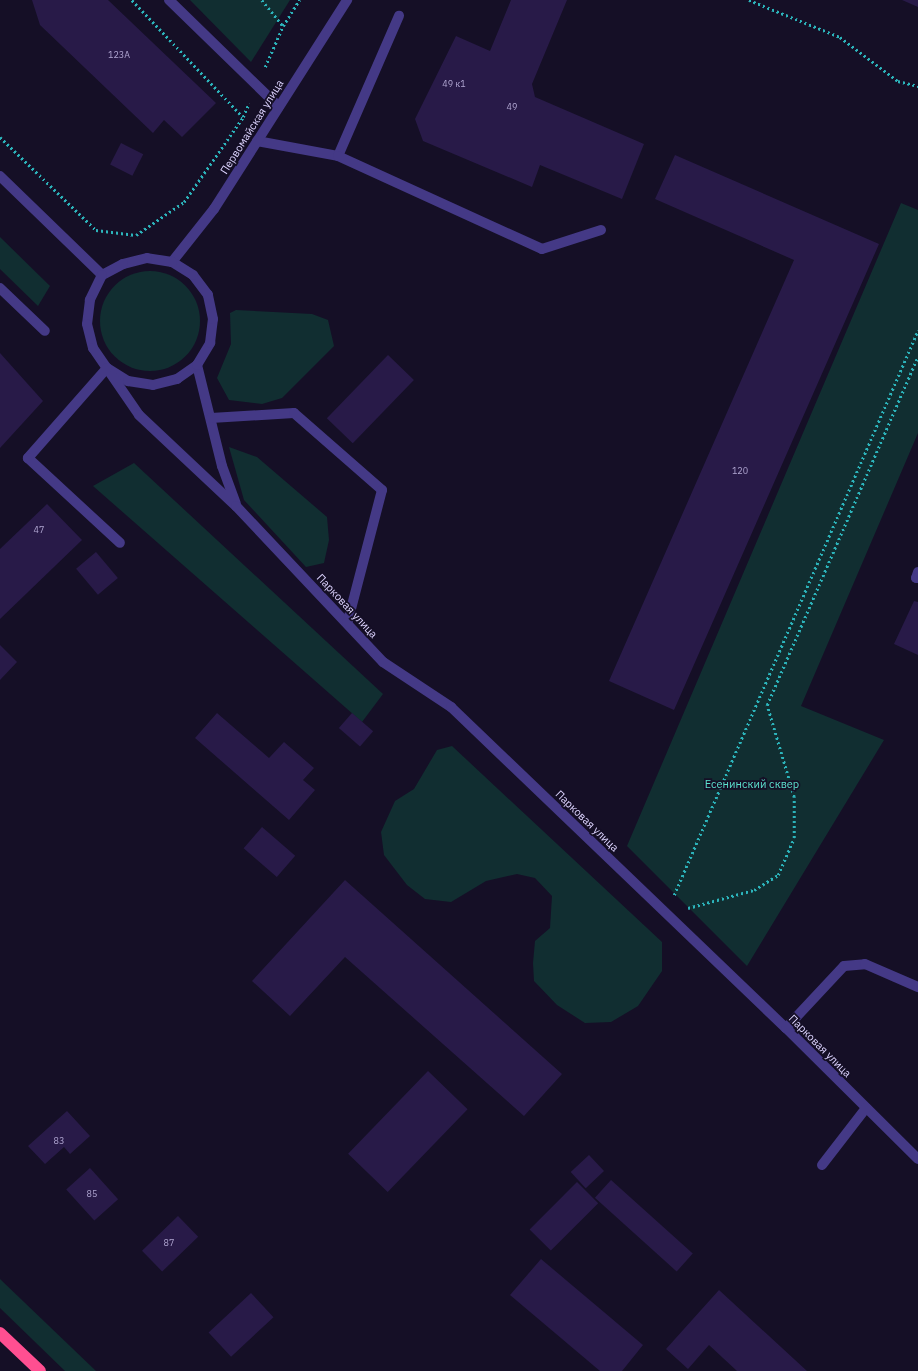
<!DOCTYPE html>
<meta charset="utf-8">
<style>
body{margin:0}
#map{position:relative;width:918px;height:1371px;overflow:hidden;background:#150f26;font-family:"IBM Plex Sans",sans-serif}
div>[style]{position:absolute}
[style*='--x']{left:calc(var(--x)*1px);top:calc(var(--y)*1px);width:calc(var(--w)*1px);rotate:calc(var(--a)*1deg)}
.green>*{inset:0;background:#112e31}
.round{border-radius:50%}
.building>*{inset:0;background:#281a48;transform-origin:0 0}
.path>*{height:2.5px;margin-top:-1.25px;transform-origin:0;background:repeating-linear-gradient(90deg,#2cb4bb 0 2px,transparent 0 5px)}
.minor>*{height:10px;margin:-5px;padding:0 5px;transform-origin:5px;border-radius:5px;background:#443986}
.highway>*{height:12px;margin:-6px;padding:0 6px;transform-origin:6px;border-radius:6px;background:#ff4f91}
span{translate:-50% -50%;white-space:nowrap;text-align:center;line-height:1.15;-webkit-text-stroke:3.5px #150f26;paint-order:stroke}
.number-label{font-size:9px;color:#b0a6d1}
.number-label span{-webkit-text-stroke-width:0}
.street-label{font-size:11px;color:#ddd4ff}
.park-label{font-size:11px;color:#5ce3cf}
</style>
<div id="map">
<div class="green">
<div style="clip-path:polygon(190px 0,290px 0,251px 62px)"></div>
<div style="clip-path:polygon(901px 203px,918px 210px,918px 433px,801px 706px,884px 740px,747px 966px,627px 846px)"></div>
<div style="clip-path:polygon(0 237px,50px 286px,38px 306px,0 269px)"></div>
<div class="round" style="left:100px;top:271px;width:100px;height:100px"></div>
<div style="clip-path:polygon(236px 310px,312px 314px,328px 320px,334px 346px,282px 398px,262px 404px,229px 400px,217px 378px,231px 344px,230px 313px)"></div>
<div style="clip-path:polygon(229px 447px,257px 457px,327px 517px,329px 540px,324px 563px,306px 567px,244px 500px)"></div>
<div style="clip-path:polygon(134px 463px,383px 694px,362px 722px,93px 486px)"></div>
<div style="clip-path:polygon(452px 746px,662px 942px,662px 971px,638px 1006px,611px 1022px,585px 1023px,557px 1005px,534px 981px,533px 963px,535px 941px,550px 928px,552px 896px,535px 878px,517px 874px,486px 881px,451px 902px,425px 899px,407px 885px,384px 855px,381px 832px,395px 801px,414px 789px,437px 750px)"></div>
<div style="clip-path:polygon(0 1279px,96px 1371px,65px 1371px,0 1308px)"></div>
</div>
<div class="building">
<div style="clip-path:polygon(32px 0,108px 0,216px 103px,182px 137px,164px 120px,153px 133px,40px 25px)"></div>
<div style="clip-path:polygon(511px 0,567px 0,532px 84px,535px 97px,644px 144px,622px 199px,540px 165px,532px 187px,423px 141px,415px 119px,456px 36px,490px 51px)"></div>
<div style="clip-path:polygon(902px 0,918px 0,918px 7px)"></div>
<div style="left:121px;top:143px;width:25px;height:24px;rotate:27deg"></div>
<div style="clip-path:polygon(675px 155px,879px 244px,674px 710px,609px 681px,794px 260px,655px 199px)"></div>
<div style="clip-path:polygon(0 353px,43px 401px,0 448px)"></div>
<div style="left:388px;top:355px;width:36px;height:88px;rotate:44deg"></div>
<div style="clip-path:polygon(47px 504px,82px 540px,0 619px,0 549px)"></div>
<div style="left:96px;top:552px;width:34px;height:26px;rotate:50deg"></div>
<div style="clip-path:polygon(914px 601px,918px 602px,918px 655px,894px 644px)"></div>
<div style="clip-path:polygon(0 645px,17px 662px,0 680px)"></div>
<div style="clip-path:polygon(217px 713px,269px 758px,284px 742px,314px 768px,303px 780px,315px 790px,289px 820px,195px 738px)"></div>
<div style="left:352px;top:713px;width:28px;height:20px;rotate:41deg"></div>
<div style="left:262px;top:827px;width:44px;height:28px;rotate:41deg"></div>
<div style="clip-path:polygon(345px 880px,562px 1074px,524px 1116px,345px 957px,290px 1016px,252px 981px)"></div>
<div style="left:428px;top:1071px;width:55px;height:115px;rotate:44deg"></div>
<div style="clip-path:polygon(67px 1111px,90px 1136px,70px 1154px,64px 1147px,45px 1164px,28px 1146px)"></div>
<div style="left:589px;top:1155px;width:22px;height:25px;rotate:47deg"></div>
<div style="left:90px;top:1168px;width:42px;height:32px;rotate:48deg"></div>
<div style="left:611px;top:1180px;width:110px;height:24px;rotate:42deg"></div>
<div style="left:577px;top:1182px;width:30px;height:67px;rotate:45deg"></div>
<div style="left:178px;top:1216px;width:29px;height:50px;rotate:46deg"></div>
<div style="clip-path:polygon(541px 1259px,643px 1345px,622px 1371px,600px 1371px,510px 1295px)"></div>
<div style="clip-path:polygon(719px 1290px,807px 1371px,737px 1371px,709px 1345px,688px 1369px,666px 1349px)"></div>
<div style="left:251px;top:1293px;width:33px;height:58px;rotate:47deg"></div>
</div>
<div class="path">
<div style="--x:132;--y:0;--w:161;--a:46.5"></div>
<div style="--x:243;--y:117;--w:15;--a:-67"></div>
<div style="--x:262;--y:0;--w:33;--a:51"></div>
<div style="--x:283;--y:26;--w:31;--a:-58"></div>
<div style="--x:749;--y:0;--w:98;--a:22.1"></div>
<div style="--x:840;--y:37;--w:73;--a:37.2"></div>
<div style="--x:898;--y:81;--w:21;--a:14"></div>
<div style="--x:265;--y:67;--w:45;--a:-66.3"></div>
<div style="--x:0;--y:137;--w:134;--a:44.1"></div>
<div style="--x:96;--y:230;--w:40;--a:7.1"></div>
<div style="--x:136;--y:235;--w:58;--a:-34.5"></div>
<div style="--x:184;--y:202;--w:103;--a:-55.2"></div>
<div style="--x:674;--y:895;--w:615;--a:-66.64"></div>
<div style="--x:688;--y:908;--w:68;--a:-15.3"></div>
<div style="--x:754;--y:890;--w:28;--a:-32"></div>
<div style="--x:778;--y:875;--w:40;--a:-66.6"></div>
<div style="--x:794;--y:838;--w:41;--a:-90"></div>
<div style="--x:794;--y:797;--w:96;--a:-106.4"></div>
<div style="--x:767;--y:705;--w:380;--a:-66.6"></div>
</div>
<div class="minor">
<div style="--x:169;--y:0;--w:153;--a:44.2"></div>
<div style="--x:257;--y:141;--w:82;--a:10.5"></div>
<div style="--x:338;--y:156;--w:153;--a:-66.5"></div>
<div style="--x:338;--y:156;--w:224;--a:24.5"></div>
<div style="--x:542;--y:249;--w:62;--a:-17.9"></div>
<div style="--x:0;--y:176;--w:142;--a:44.1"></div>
<div style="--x:172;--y:262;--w:68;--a:-51.6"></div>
<div style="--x:214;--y:209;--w:248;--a:-57.5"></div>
<div style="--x:0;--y:288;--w:62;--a:43.7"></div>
<div style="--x:197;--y:365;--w:104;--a:76.1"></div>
<div style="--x:222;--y:466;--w:40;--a:69.8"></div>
<div style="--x:107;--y:368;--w:25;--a:32"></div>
<div style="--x:128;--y:381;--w:25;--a:9"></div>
<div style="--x:153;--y:385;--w:25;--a:-14"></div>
<div style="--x:177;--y:379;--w:24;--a:-35"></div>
<div style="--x:197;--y:365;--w:26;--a:-59"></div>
<div style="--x:210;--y:343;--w:24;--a:-83"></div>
<div style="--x:213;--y:319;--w:25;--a:-102"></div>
<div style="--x:208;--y:295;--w:25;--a:-127"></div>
<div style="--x:193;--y:275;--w:25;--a:-148"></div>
<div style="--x:172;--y:262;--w:25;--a:-171"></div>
<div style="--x:147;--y:258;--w:25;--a:166"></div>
<div style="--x:123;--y:264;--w:24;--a:152"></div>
<div style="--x:102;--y:275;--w:28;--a:116"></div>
<div style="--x:90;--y:300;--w:24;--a:97"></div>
<div style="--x:87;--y:324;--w:25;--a:76"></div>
<div style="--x:93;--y:348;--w:81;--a:55.5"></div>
<div style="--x:139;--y:415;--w:133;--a:43.2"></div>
<div style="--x:236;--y:506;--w:214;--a:46.7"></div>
<div style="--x:383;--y:662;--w:82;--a:33.5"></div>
<div style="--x:451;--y:707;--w:464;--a:43.8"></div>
<div style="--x:786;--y:1028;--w:186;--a:44.8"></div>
<div style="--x:107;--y:368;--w:120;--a:131.3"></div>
<div style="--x:28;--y:458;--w:125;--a:42.7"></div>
<div style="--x:211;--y:418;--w:83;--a:-3.4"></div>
<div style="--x:294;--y:413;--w:117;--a:41.2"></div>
<div style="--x:382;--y:490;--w:138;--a:104.6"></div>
<div style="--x:918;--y:572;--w:6;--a:108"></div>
<div style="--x:916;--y:578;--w:2;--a:0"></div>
<div style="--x:786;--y:1028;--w:85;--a:-46.9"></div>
<div style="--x:844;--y:966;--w:21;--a:-5"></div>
<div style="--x:865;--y:964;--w:58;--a:23.5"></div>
<div style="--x:822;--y:1165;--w:72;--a:-52.3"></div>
</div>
<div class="highway">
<div style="--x:0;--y:1333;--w:55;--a:43.5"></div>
</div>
<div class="number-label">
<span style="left:119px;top:55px">123А</span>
<span style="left:454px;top:84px">49 к1</span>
<span style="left:512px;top:107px">49</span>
<span style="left:740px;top:471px">120</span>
<span style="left:39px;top:530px">47</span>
<span style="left:59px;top:1141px">83</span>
<span style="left:92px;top:1194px">85</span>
<span style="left:169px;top:1243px">87</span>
</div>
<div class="street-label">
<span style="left:252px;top:127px;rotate:-58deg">Первомайская улица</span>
<span style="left:347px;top:606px;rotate:47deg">Парковая улица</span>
<span style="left:587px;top:821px;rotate:44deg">Парковая улица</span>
<span style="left:820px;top:1046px;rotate:45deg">Парковая улица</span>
</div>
<div class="park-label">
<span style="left:752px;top:784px">Есенинский сквер</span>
</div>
</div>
